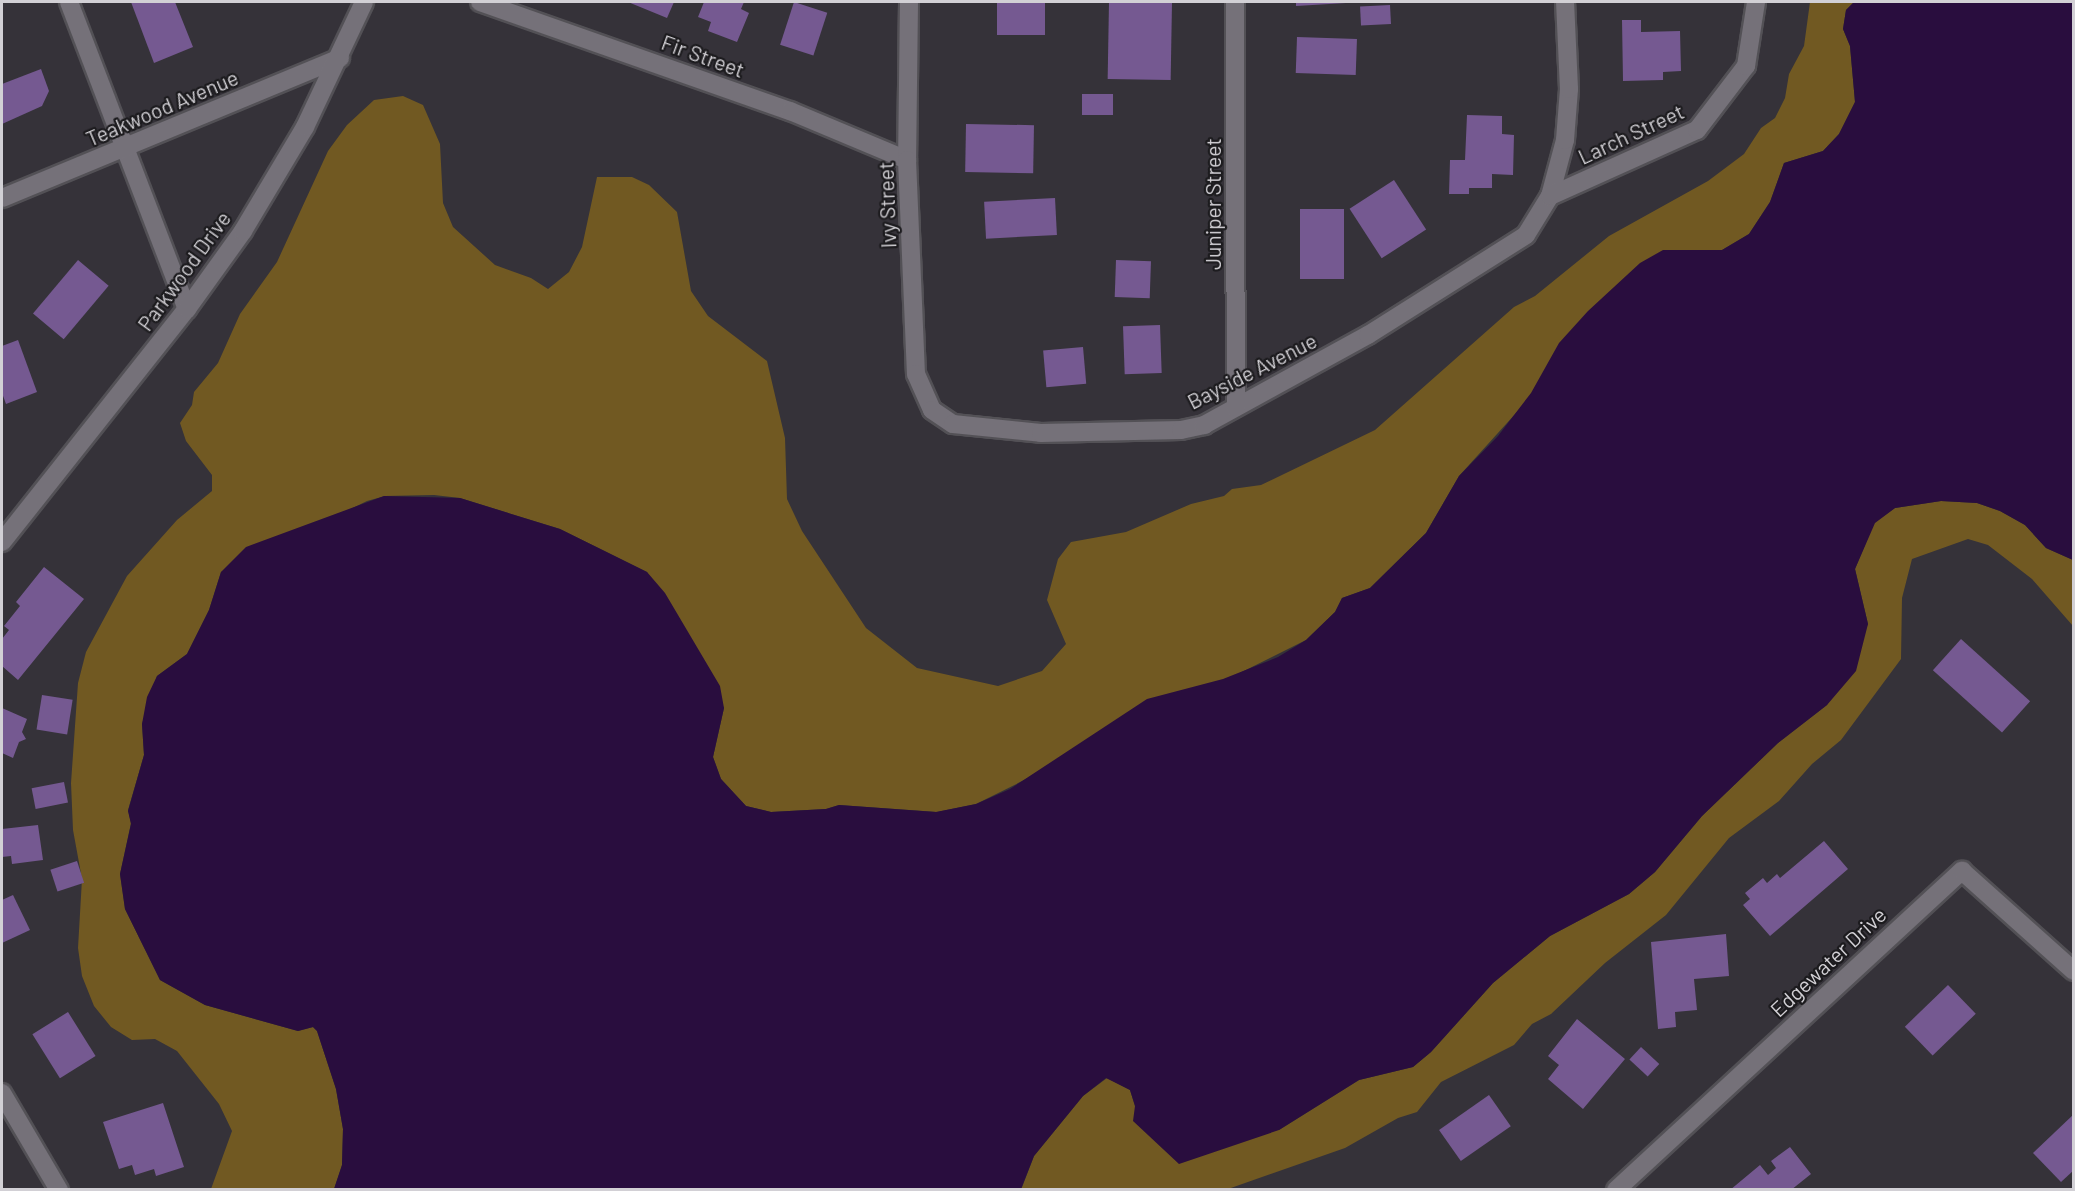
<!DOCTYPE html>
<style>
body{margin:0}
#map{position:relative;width:2075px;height:1191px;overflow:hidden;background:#353239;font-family:Barlow,sans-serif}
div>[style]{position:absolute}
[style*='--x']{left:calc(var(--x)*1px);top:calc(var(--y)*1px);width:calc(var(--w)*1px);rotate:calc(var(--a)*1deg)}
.green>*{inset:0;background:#715922}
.water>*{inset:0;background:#290d3e}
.building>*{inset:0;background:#755991;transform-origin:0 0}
.roads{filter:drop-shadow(2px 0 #535156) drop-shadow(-2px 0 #535156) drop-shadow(0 2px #535156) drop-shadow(0 -2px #535156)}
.minor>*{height:18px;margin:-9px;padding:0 9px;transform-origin:9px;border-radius:9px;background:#757179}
span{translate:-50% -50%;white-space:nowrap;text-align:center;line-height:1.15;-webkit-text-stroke:4.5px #1c1b1e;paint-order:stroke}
.street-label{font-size:21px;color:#d2d0d5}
.frame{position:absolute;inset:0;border:3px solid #d2d0d5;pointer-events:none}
</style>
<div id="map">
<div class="green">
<div style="clip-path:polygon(1810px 2px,1854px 2px,1846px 10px,1843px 29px,1850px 46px,1855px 102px,1839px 134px,1823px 151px,1784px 163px,1770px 202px,1749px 234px,1722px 250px,1663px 251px,1459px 476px,1426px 533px,1370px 588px,1342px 598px,1335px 612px,1306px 640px,976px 804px,937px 812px,839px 805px,826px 809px,771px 812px,746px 806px,721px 779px,713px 757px,724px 708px,647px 572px,560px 529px,460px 498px,434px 495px,385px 496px,367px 501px,221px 572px,209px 610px,187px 654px,157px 676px,142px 724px,144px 755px,128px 810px,131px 823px,120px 874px,125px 909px,160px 980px,205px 1005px,298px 1031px,313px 1027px,317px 1031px,336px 1089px,343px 1129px,342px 1165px,334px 1189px,211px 1189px,232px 1131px,219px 1104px,177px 1051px,155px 1039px,132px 1040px,111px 1027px,94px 1006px,82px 976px,78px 948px,82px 879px,73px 830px,71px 783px,78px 683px,86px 652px,127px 576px,177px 520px,212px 491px,212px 475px,186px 441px,180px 423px,192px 405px,194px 392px,218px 363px,240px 314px,277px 262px,328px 151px,347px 125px,374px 100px,403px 96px,423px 105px,440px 144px,443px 203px,453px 227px,495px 265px,531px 278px,548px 289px,569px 272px,582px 247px,597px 177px,632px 177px,649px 185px,677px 212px,691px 291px,708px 316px,767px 361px,785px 438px,787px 499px,802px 531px,866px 628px,917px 668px,998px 686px,1042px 671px,1066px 644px,1047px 600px,1058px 559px,1071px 542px,1126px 532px,1191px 504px,1224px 496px,1232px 489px,1261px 485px,1375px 430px,1514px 307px,1535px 296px,1609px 236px,1708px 181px,1744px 154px,1761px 128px,1775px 118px,1785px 98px,1789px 74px,1804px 46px)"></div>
<div style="clip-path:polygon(1941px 501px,1977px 503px,2000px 511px,2025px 525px,2046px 548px,2073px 560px,2073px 626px,2032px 579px,1988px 545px,1968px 539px,1912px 559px,1902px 598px,1901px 659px,1841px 740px,1812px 764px,1779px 801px,1729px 838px,1666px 915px,1605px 963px,1551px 1014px,1532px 1024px,1514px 1045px,1441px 1082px,1417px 1112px,1398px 1118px,1345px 1148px,1228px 1189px,1021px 1190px,1034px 1156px,1083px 1096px,1107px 1078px,1130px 1090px,1135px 1106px,1279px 1130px,1359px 1080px,1413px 1067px,1431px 1052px,1493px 983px,1550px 936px,1629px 894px,1655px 872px,1702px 816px,1778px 743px,1827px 705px,1868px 624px,1855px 569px,1874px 523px,1895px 508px)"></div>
</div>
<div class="water">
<div style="clip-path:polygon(1854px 2px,2073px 2px,2073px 560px,2046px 548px,2025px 525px,2000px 511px,1977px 503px,1941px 501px,1895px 508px,1875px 523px,1855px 569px,1868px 624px,1856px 671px,1827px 705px,1778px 743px,1702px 816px,1655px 872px,1629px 894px,1550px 936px,1493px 983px,1431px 1052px,1413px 1067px,1359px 1080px,1279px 1130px,1179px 1164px,1133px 1121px,1135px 1106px,1130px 1090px,1106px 1078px,1083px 1096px,1034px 1156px,1021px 1189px,334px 1189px,342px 1165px,343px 1129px,336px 1089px,317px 1031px,313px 1027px,298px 1031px,205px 1005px,160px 980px,125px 909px,120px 874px,131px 824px,128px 811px,144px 755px,142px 724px,147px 697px,157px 676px,187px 654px,209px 610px,221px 572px,246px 547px,384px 496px,460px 498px,560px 529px,647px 572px,665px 593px,720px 686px,724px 708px,713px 757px,721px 779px,746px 806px,771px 812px,826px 809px,839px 805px,936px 812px,976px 804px,1010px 789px,1147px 699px,1223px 679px,1278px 657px,1306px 640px,1335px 612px,1342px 598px,1370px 588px,1426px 533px,1459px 476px,1498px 436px,1531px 393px,1559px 343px,1588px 311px,1640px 263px,1663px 250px,1722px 250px,1749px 234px,1770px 202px,1784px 163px,1823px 151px,1839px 134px,1855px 102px,1850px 46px,1843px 29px,1846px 10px)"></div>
</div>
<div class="building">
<div style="clip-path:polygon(131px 2px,175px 2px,193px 47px,154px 63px)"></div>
<div style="clip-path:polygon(628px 2px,674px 2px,667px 18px)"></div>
<div style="clip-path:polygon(704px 2px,744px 2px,741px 9px,749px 13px,737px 42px,708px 31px,711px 22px,698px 17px)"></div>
<div style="left:794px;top:2px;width:35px;height:45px;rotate:18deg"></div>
<div style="left:997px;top:2px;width:48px;height:33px"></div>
<div style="left:1109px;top:2px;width:63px;height:77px;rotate:1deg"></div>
<div style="clip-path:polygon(1296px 2px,1346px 2px,1346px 3px,1296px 6px)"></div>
<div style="left:1390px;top:5px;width:19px;height:30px;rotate:87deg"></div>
<div style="clip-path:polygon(1622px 20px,1641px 20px,1641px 32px,1680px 31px,1681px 71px,1663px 72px,1663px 80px,1623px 81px)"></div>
<div style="left:1297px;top:37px;width:60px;height:36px;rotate:2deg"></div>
<div style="clip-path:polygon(41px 69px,49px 91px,42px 106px,2px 124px,2px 84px)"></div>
<div style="left:1113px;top:94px;width:21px;height:31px;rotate:90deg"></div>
<div style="clip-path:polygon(1467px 115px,1502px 116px,1502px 134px,1514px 135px,1513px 175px,1492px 174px,1492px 188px,1469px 188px,1469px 194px,1449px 194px,1450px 160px,1465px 160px)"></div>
<div style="left:966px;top:124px;width:68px;height:48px;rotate:1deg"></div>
<div style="left:1394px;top:180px;width:59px;height:53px;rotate:57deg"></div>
<div style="left:1055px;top:198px;width:37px;height:71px;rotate:87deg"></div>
<div style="left:1300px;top:209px;width:44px;height:70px"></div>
<div style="left:78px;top:260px;width:40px;height:70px;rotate:40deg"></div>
<div style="left:1116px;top:260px;width:35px;height:37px;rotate:2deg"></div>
<div style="left:1160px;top:325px;width:48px;height:37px;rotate:88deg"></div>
<div style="clip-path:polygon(18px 340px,37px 392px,6px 404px,2px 393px,2px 346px)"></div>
<div style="left:1083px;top:347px;width:37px;height:40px;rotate:85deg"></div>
<div style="clip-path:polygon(44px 567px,84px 599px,18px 680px,2px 666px,2px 639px,9px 630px,4px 626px,20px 606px,16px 602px)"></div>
<div style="left:1961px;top:639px;width:93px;height:42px;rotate:42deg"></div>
<div style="left:42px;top:695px;width:31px;height:35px;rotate:9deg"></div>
<div style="clip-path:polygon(2px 708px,27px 719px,22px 732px,26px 739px,19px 742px,13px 758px,2px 753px)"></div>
<div style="left:64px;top:782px;width:21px;height:33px;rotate:79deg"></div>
<div style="clip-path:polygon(38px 825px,43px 860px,12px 864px,11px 856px,2px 857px,2px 829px)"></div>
<div style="clip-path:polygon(1824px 841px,1848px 869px,1770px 936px,1743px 905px,1750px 899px,1745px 893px,1763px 878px,1767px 883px,1777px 874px,1780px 878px)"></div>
<div style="left:77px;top:861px;width:23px;height:28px;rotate:72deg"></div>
<div style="clip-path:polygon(13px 895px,30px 930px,2px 943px,2px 900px)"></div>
<div style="clip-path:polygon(1726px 934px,1729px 976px,1694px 979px,1697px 1010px,1675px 1012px,1676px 1027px,1658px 1029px,1651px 942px)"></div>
<div style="left:1948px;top:985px;width:40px;height:60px;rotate:46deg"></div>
<div style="left:68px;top:1012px;width:52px;height:42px;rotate:58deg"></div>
<div style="clip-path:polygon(1577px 1019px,1625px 1059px,1583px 1109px,1548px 1079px,1559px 1065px,1548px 1056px)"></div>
<div style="left:1641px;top:1047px;width:25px;height:17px;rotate:43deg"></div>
<div style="left:1489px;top:1095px;width:38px;height:61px;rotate:55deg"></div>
<div style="clip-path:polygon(163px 1103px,184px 1167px,156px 1176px,154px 1169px,135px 1175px,132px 1165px,119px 1169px,103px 1122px)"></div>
<div style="clip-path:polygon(2074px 1114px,2074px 1170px,2061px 1182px,2033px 1153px)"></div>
<div style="clip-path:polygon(1790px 1147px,1811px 1174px,1791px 1190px,1730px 1190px,1760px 1165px,1768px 1175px,1776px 1168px,1771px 1161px)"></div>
</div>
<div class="roads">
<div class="minor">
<div style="--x:69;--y:2;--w:329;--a:69"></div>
<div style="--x:480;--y:2;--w:329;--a:19.4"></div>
<div style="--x:790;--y:111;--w:127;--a:22.7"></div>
<div style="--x:909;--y:2;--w:158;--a:90.7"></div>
<div style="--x:907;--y:160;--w:214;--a:87.6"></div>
<div style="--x:916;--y:374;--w:39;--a:66"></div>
<div style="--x:932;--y:410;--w:25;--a:34"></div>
<div style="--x:953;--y:424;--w:88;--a:5.8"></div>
<div style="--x:1041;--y:433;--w:140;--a:-1.2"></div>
<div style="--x:1181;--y:430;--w:24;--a:-12"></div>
<div style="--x:1204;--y:425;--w:187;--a:-28.8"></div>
<div style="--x:1368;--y:335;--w:187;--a:-32.3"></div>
<div style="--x:1526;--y:235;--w:46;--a:-58.4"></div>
<div style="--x:1550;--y:196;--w:58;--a:-75"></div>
<div style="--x:1565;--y:140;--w:51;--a:-85.5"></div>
<div style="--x:1569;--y:89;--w:87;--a:-92.6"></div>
<div style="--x:1235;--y:2;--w:405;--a:89.9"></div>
<div style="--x:1550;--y:196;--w:161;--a:-24.2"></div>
<div style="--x:1697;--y:130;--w:81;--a:-52.6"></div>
<div style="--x:1746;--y:66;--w:65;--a:-81.1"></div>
<div style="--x:2;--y:198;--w:366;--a:-22.5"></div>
<div style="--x:2;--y:542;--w:298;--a:-51.6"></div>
<div style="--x:187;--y:309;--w:96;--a:-54.3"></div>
<div style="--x:243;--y:231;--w:121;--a:-59.2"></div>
<div style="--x:305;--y:127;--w:138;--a:-64.7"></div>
<div style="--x:2;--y:1093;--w:113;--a:59.6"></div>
<div style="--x:1616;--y:1190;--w:471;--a:-42.7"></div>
<div style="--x:1962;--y:871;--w:150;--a:41.8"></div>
</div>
</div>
<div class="street-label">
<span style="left:703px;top:56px;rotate:20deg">Fir Street</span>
<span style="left:162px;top:108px;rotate:-23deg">Teakwood Avenue</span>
<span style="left:1631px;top:134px;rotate:-25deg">Larch Street</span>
<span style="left:1213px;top:204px;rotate:-90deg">Juniper Street</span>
<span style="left:887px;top:205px;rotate:-92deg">Ivy Street</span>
<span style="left:184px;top:271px;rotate:-54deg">Parkwood Drive</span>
<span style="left:1252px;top:371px;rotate:-27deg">Bayside Avenue</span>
<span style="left:1828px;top:962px;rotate:-43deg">Edgewater Drive</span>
</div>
<div class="frame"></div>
</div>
